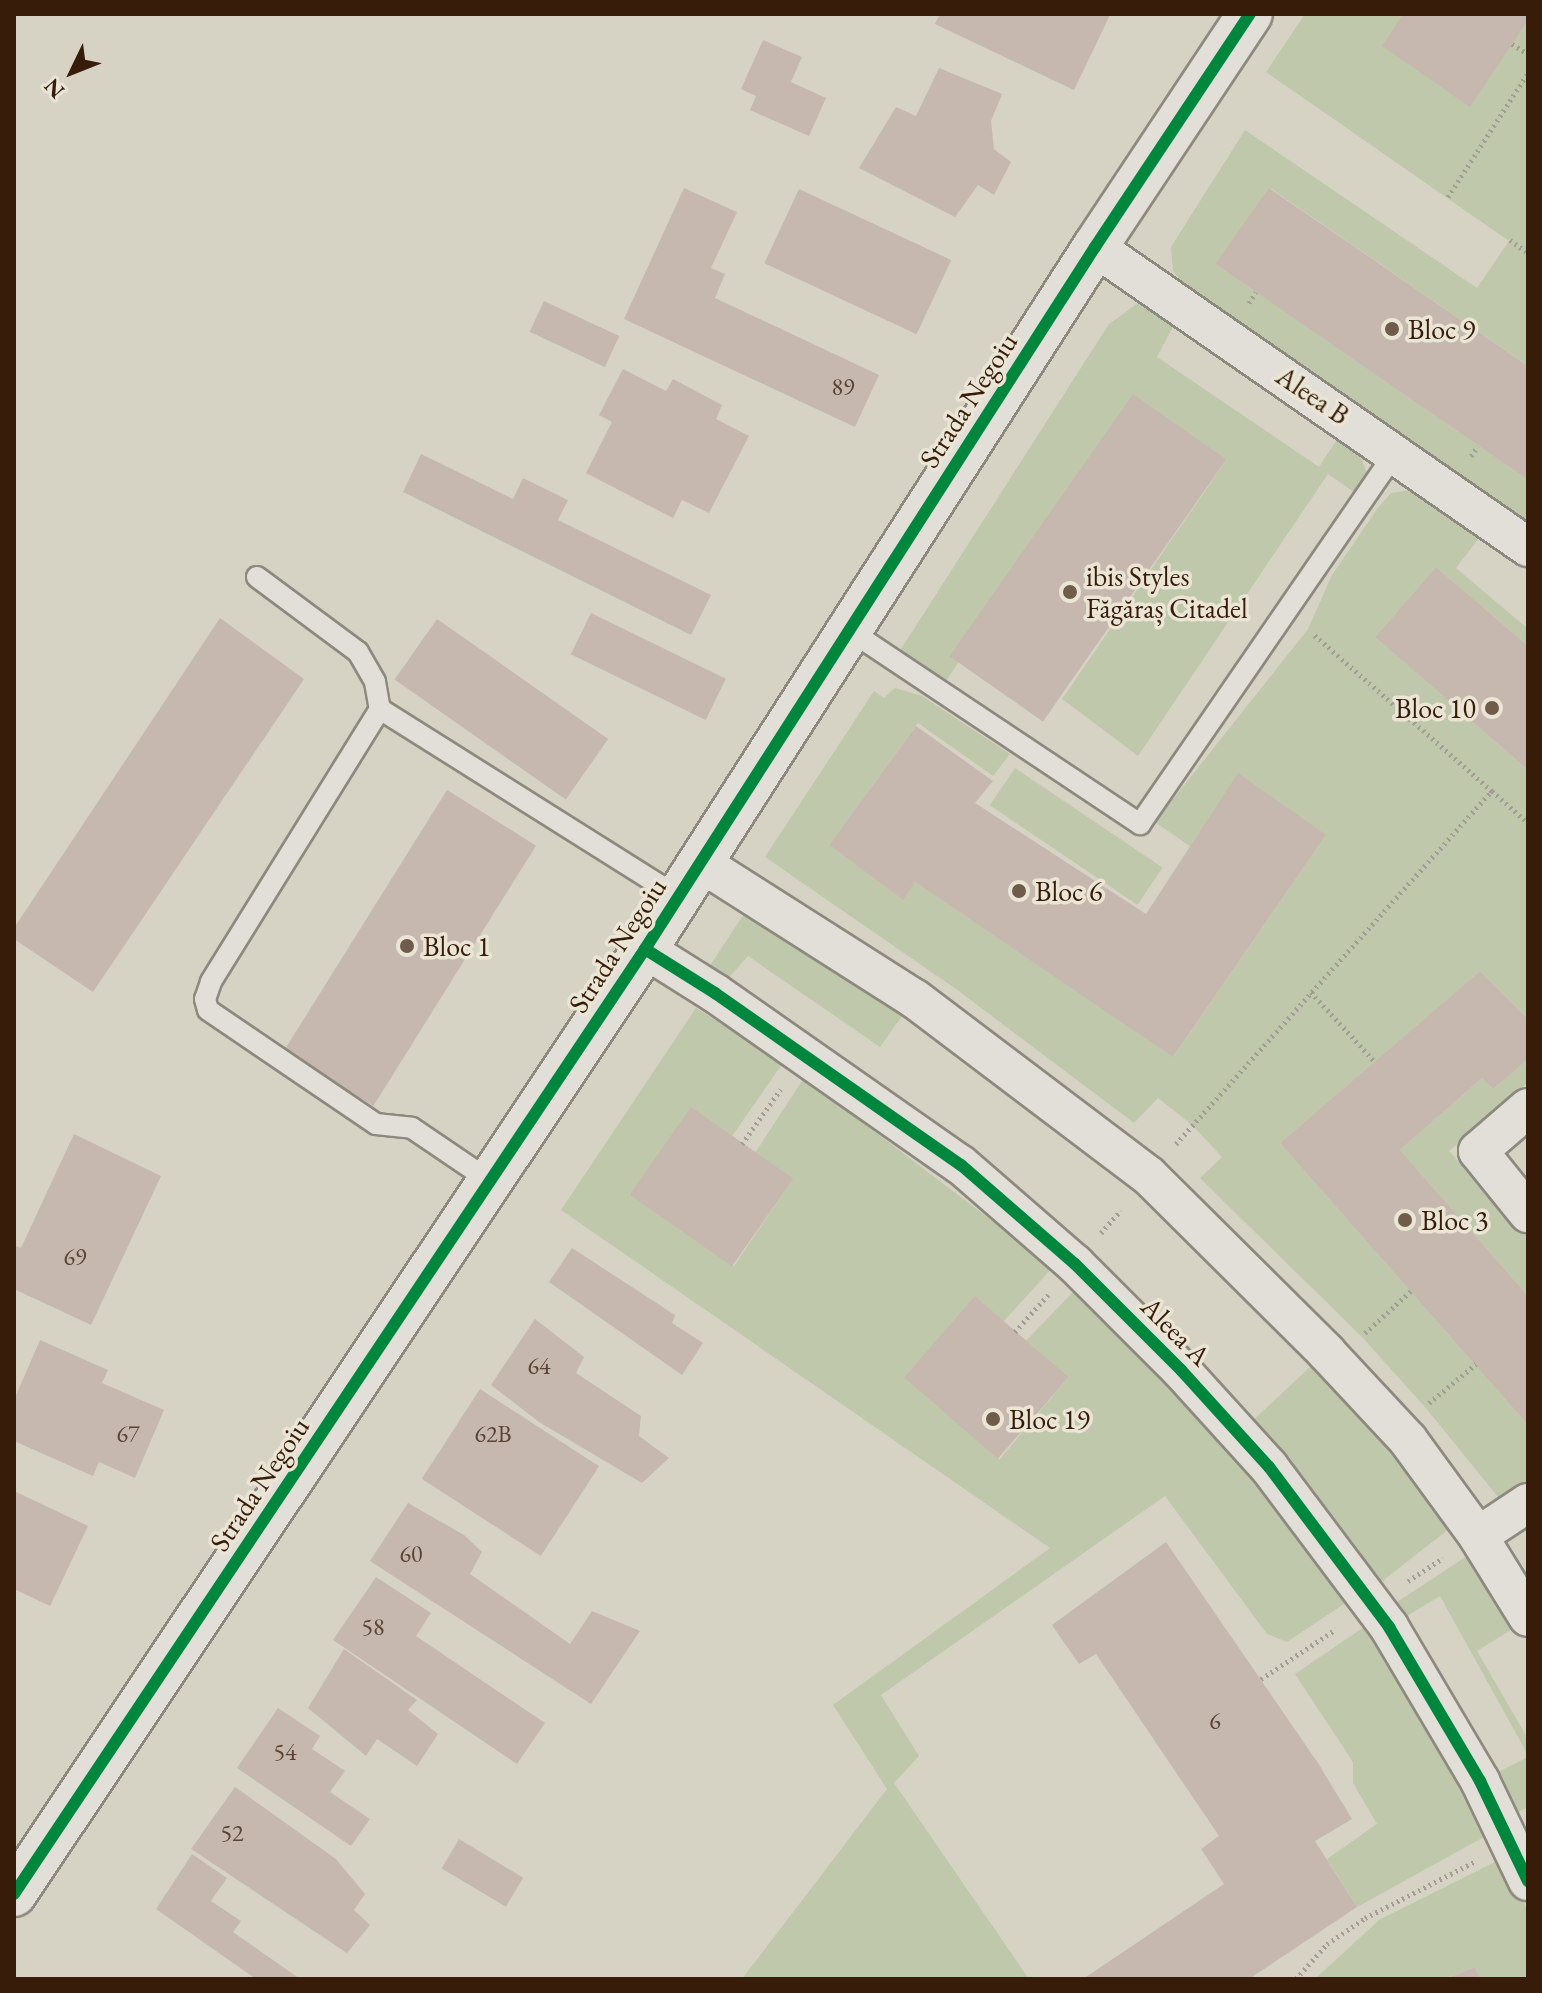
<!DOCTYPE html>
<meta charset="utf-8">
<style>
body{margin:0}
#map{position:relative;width:1542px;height:1993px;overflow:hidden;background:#d6d3c5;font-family:"EB Garamond",serif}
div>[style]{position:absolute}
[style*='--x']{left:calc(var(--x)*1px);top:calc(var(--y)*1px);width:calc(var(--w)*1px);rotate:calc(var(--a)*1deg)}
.green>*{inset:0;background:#bfc8aa;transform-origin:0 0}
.building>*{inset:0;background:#c6b8af;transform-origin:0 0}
.path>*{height:5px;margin-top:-2.5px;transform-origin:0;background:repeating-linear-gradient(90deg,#a29d95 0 2px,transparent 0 6px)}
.roads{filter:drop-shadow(2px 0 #8e897f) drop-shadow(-2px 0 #8e897f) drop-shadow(0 2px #8e897f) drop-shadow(0 -2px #8e897f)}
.lane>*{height:20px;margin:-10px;padding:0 10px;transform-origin:10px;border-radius:10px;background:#e1dfd8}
.street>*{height:38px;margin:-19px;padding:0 19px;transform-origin:19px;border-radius:19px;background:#e1dfd8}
.secondary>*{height:44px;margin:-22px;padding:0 22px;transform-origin:22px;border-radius:22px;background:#e1dfd8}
.cycleway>*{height:12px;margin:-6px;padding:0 6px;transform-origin:6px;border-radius:6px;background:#00873e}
.dots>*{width:22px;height:22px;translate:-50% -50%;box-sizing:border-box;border:4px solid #eae5d4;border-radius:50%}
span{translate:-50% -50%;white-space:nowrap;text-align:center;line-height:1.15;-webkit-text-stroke:7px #eae5d4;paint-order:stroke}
.number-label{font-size:24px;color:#5c4333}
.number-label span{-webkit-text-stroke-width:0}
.poi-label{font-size:28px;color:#381c0a}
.left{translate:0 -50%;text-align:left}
.right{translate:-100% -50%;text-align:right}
.street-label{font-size:28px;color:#381c0a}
.frame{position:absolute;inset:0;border:16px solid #381c0a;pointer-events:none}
.north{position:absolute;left:32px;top:32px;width:80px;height:80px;-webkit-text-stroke:6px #eae5d4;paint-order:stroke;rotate:227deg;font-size:22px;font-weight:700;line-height:32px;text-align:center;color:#381c0a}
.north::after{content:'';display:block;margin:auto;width:28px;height:36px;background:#381c0a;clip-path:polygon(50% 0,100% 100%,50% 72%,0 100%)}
</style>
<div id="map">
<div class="green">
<div style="clip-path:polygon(1305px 14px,1528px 14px,1528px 366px,1270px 188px,1215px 264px,1528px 480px,1528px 525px,1193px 296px,1173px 271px,1171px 247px,1245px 130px,1477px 288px,1509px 241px,1266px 72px)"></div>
<div style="clip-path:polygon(1137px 304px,1147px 305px,1175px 323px,1157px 357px,1319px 467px,1342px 432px,1357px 448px,1367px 473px,1364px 499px,1328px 474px,1138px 756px,1062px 699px,1227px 459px,1051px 522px,940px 690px,894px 660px,1109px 324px)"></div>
<div style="clip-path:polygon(1410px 490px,1434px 496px,1482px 534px,1456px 568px,1528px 629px,1528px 646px,1436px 567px,1375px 637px,1528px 770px,1528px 1019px,1480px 971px,1280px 1143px,1528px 1425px,1528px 1483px,1503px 1503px,1425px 1407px,1362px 1337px,1200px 1178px,1222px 1157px,1192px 1125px,1158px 1098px,1134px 1123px,956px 989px,765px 857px,874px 691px,884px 698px,895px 688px,922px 696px,1010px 754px,993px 776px,918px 723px,829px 845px,902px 899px,915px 882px,1174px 1056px,1326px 835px,1191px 847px,1155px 822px,1308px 629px,1332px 575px,1377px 509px,1391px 493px)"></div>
<div style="left:1015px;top:768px;width:178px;height:45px;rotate:34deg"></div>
<div style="clip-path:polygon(744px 914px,757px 914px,907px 1009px,880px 1047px,748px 956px,725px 982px,707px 970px)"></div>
<div style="clip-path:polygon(696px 1008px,783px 1063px,732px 1136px,629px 1194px,734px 1266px,793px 1179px,755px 1153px,804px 1078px,1053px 1267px,1003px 1322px,999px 1460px,1068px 1378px,1026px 1341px,1075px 1290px,1215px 1430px,1350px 1600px,1287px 1642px,1267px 1634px,1165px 1496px,881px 1695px,919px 1756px,894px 1783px,1029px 1979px,742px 1979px,887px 1789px,833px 1705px,1050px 1548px,561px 1210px)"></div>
<div style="clip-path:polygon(1528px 1059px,1528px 1082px,1449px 1151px,1528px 1238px,1528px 1296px,1400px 1150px,1482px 1078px,1493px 1089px)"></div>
<div style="clip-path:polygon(1326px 1352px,1464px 1517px,1380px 1583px,1296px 1476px,1248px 1425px)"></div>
<div style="clip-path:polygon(1470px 1554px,1514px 1628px,1477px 1651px,1528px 1739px,1528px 1755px,1440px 1596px,1389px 1627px,1379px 1614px)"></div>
<div style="clip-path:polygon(1373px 1621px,1493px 1832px,1357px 1907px,1327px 1859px,1377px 1824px,1353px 1783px,1353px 1762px,1295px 1674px)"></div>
<div style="clip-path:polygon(1528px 1757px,1528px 1807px,1504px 1819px,1484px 1779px)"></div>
<div style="clip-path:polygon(1503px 1858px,1528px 1911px,1528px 1979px,1480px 1979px,1475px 1967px,1444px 1979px,1315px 1979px,1379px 1920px)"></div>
</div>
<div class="building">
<div style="clip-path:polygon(940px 14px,1107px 14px,1110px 15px,1074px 90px,935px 24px)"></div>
<div style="clip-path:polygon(1403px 14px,1528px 14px,1528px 20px,1470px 107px,1382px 46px)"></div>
<div style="clip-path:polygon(763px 40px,802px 57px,791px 82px,826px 98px,809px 136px,750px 110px,756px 96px,741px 89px)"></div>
<div style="clip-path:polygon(939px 68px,1002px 94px,991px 121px,994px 149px,1011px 162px,994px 195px,978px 185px,955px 217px,859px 168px,896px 107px,916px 116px)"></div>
<div style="clip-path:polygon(684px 188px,737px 212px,711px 268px,725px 274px,715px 298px,879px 375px,855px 427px,624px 319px)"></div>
<div style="clip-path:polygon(1269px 188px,1528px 366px,1528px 480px,1215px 264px)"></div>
<div style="left:799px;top:189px;width:168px;height:82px;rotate:25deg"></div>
<div style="left:544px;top:301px;width:83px;height:34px;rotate:25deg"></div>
<div style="clip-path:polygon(623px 369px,666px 391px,673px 379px,722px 405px,716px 419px,749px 436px,709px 513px,682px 500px,673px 518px,586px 473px,612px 422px,599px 415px)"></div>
<div style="left:1133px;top:394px;width:114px;height:320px;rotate:35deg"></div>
<div style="clip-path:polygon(421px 454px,513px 499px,523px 478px,568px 500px,558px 520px,711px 595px,691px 635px,403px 492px)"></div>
<div style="clip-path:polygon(1436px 567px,1528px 646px,1528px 770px,1375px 637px)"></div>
<div style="left:591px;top:613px;width:150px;height:46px;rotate:26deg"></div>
<div style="clip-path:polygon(220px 618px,304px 679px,93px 992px,14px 939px,14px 928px)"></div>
<div style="left:437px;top:619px;width:209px;height:74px;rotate:35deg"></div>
<div style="clip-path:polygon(916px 726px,993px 781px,975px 803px,1146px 914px,1238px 773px,1326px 835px,1173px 1057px,915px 882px,903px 900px,829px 845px)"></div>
<div style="left:447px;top:790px;width:105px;height:307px;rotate:32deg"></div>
<div style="clip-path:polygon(1480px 971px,1528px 1019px,1528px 1059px,1493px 1089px,1482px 1078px,1400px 1150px,1528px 1296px,1528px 1425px,1280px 1143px)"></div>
<div style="left:691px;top:1107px;width:125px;height:107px;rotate:35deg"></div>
<div style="clip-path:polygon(74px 1134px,161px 1176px,91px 1325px,14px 1289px,14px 1245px,21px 1248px)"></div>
<div style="clip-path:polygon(572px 1248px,675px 1315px,672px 1323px,703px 1343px,682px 1375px,549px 1282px)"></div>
<div style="left:975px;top:1296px;width:124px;height:108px;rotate:41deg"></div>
<div style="clip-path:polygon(535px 1319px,584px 1357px,576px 1373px,641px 1416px,639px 1436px,669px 1458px,642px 1483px,539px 1422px,491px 1385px)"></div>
<div style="clip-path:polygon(40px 1340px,108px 1370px,102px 1383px,164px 1410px,135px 1478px,99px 1462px,93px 1476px,14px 1441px,14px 1400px)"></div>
<div style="left:480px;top:1389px;width:142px;height:107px;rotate:33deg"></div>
<div style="clip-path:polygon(14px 1491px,88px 1526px,50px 1606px,14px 1589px)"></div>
<div style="clip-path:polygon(408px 1503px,464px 1535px,482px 1552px,470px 1574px,570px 1644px,592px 1611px,640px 1631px,591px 1704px,370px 1561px)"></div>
<div style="clip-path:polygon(1166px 1542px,1318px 1763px,1352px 1819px,1315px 1841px,1357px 1907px,1249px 1979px,1083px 1979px,1224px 1884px,1201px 1849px,1219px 1836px,1096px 1654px,1079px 1664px,1052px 1625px)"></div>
<div style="clip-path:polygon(376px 1577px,431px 1613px,416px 1636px,545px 1723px,517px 1764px,333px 1640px)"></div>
<div style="clip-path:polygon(344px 1649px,417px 1700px,408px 1710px,438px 1734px,417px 1766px,377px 1739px,366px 1756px,308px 1708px)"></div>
<div style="clip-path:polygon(278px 1708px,320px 1736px,312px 1749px,345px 1771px,330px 1792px,370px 1819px,351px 1846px,237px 1768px)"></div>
<div style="clip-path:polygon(235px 1787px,336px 1859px,365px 1894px,354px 1910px,370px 1925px,347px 1953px,191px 1849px)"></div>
<div style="left:459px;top:1839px;width:75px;height:34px;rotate:31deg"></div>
<div style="clip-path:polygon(192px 1854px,227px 1878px,211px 1901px,241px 1921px,233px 1932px,300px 1979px,256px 1979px,156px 1909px)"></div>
<div style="clip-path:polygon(1475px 1967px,1480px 1979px,1445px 1979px)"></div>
</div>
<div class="path">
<div style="--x:1512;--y:44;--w:19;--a:32"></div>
<div style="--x:1448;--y:197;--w:148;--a:-57.2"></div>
<div style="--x:1510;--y:240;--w:22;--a:36"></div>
<div style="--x:1249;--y:303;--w:13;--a:-58"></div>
<div style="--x:1471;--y:456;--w:12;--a:-55"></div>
<div style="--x:1492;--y:791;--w:48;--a:41.6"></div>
<div style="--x:1311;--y:992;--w:95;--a:47.6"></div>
<div style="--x:742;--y:1144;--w:67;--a:-54.7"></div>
<div style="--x:1176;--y:1144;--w:474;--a:-48.2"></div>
<div style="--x:1492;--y:791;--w:240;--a:-138.7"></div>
<div style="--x:1101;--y:1233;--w:30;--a:-49"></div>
<div style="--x:1015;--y:1332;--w:50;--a:-48.3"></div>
<div style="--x:1365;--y:1333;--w:62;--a:-42.4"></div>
<div style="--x:1429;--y:1403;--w:61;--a:-39.7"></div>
<div style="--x:1408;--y:1581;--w:42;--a:-33.3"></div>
<div style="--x:1261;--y:1679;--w:90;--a:-33.7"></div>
<div style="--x:1296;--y:1979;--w:47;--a:-48.5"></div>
<div style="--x:1327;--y:1944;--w:46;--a:-34.4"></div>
<div style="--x:1365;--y:1918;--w:123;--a:-27.2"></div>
</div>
<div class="roads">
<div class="lane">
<div style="--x:257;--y:577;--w:126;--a:36.6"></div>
<div style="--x:358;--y:652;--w:34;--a:60"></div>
<div style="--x:375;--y:682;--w:27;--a:80"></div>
<div style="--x:380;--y:709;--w:321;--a:121.8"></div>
<div style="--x:211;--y:982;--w:18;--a:109"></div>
<div style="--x:205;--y:999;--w:11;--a:75"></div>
<div style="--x:208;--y:1010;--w:203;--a:34.2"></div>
<div style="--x:376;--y:1124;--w:36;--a:6"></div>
<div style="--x:412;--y:1128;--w:94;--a:34.2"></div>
<div style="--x:849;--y:630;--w:350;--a:33.7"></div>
<div style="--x:1140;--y:824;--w:452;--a:-55.5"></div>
<div style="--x:380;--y:709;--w:351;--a:32.2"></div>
</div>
<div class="street">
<div style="--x:1095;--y:247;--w:527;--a:34.72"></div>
<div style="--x:698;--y:861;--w:257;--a:32.5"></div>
<div style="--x:915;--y:999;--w:293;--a:37.1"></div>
<div style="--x:1149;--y:1176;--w:250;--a:44.8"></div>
<div style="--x:1326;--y:1352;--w:120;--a:47"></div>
<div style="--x:1408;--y:1440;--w:119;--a:53.9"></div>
<div style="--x:1478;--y:1536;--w:95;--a:58.3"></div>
<div style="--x:645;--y:949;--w:83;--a:32.2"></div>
<div style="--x:715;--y:993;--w:300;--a:35"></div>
<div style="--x:961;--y:1165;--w:151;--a:41"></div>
<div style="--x:1075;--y:1264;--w:150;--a:45"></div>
<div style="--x:1181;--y:1370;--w:131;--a:47.8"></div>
<div style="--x:1269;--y:1467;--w:200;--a:53.1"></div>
<div style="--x:1389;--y:1627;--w:179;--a:59.4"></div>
<div style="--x:1480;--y:1781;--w:111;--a:64.4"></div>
<div style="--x:1528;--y:1108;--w:66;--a:139.3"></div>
<div style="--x:1478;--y:1151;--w:80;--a:51.1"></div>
<div style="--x:1478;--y:1536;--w:60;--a:-33.4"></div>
</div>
<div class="secondary">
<div style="--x:14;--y:1894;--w:1136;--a:-56.27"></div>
<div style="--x:645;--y:949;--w:834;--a:-57.34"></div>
<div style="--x:1095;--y:247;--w:280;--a:-56.4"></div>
</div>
</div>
<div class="cycleway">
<div style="--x:645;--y:949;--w:83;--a:32.2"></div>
<div style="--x:715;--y:993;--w:300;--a:35"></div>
<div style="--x:961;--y:1165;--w:151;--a:41"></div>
<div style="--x:1075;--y:1264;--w:150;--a:45"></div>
<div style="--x:1181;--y:1370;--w:131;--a:47.8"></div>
<div style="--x:1269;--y:1467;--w:200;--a:53.1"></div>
<div style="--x:1389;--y:1627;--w:179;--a:59.4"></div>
<div style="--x:1480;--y:1781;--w:111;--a:64.4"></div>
<div style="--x:14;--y:1894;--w:1136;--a:-56.27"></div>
<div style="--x:645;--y:949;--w:834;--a:-57.34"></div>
<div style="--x:1095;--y:247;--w:280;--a:-56.4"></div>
</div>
<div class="dots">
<div style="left:1392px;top:329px;background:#6f5c4b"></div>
<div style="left:1070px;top:592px;background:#6f5c4b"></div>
<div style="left:1492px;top:708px;background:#6f5c4b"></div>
<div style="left:1019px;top:891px;background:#6f5c4b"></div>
<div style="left:407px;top:946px;background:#6f5c4b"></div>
<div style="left:1405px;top:1220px;background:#6f5c4b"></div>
<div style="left:993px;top:1419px;background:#6f5c4b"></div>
</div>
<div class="number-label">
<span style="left:843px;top:387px">89</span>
<span style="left:75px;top:1257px">69</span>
<span style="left:539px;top:1366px">64</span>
<span style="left:128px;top:1434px">67</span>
<span style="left:493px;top:1434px">62B</span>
<span style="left:411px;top:1554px">60</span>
<span style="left:373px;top:1627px">58</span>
<span style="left:1215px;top:1721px">6</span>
<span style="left:285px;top:1752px">54</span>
<span style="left:232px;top:1833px">52</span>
</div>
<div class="poi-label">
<span class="left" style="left:1408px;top:329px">Bloc 9</span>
<span class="left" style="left:1086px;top:592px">ibis Styles<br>Făgăraș Citadel</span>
<span class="right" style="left:1476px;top:708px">Bloc 10</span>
<span class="left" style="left:1035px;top:891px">Bloc 6</span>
<span class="left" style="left:423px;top:946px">Bloc 1</span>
<span class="left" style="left:1421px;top:1220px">Bloc 3</span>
<span class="left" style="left:1009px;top:1419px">Bloc 19</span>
</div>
<div class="street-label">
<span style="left:1313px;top:395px;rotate:34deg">Aleea B</span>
<span style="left:968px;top:400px;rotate:-57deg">Strada Negoiu</span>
<span style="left:617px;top:945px;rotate:-57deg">Strada Negoiu</span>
<span style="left:1176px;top:1331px;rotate:45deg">Aleea A</span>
<span style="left:259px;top:1484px;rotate:-56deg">Strada Negoiu</span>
</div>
<div class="frame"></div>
<div class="north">N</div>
</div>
